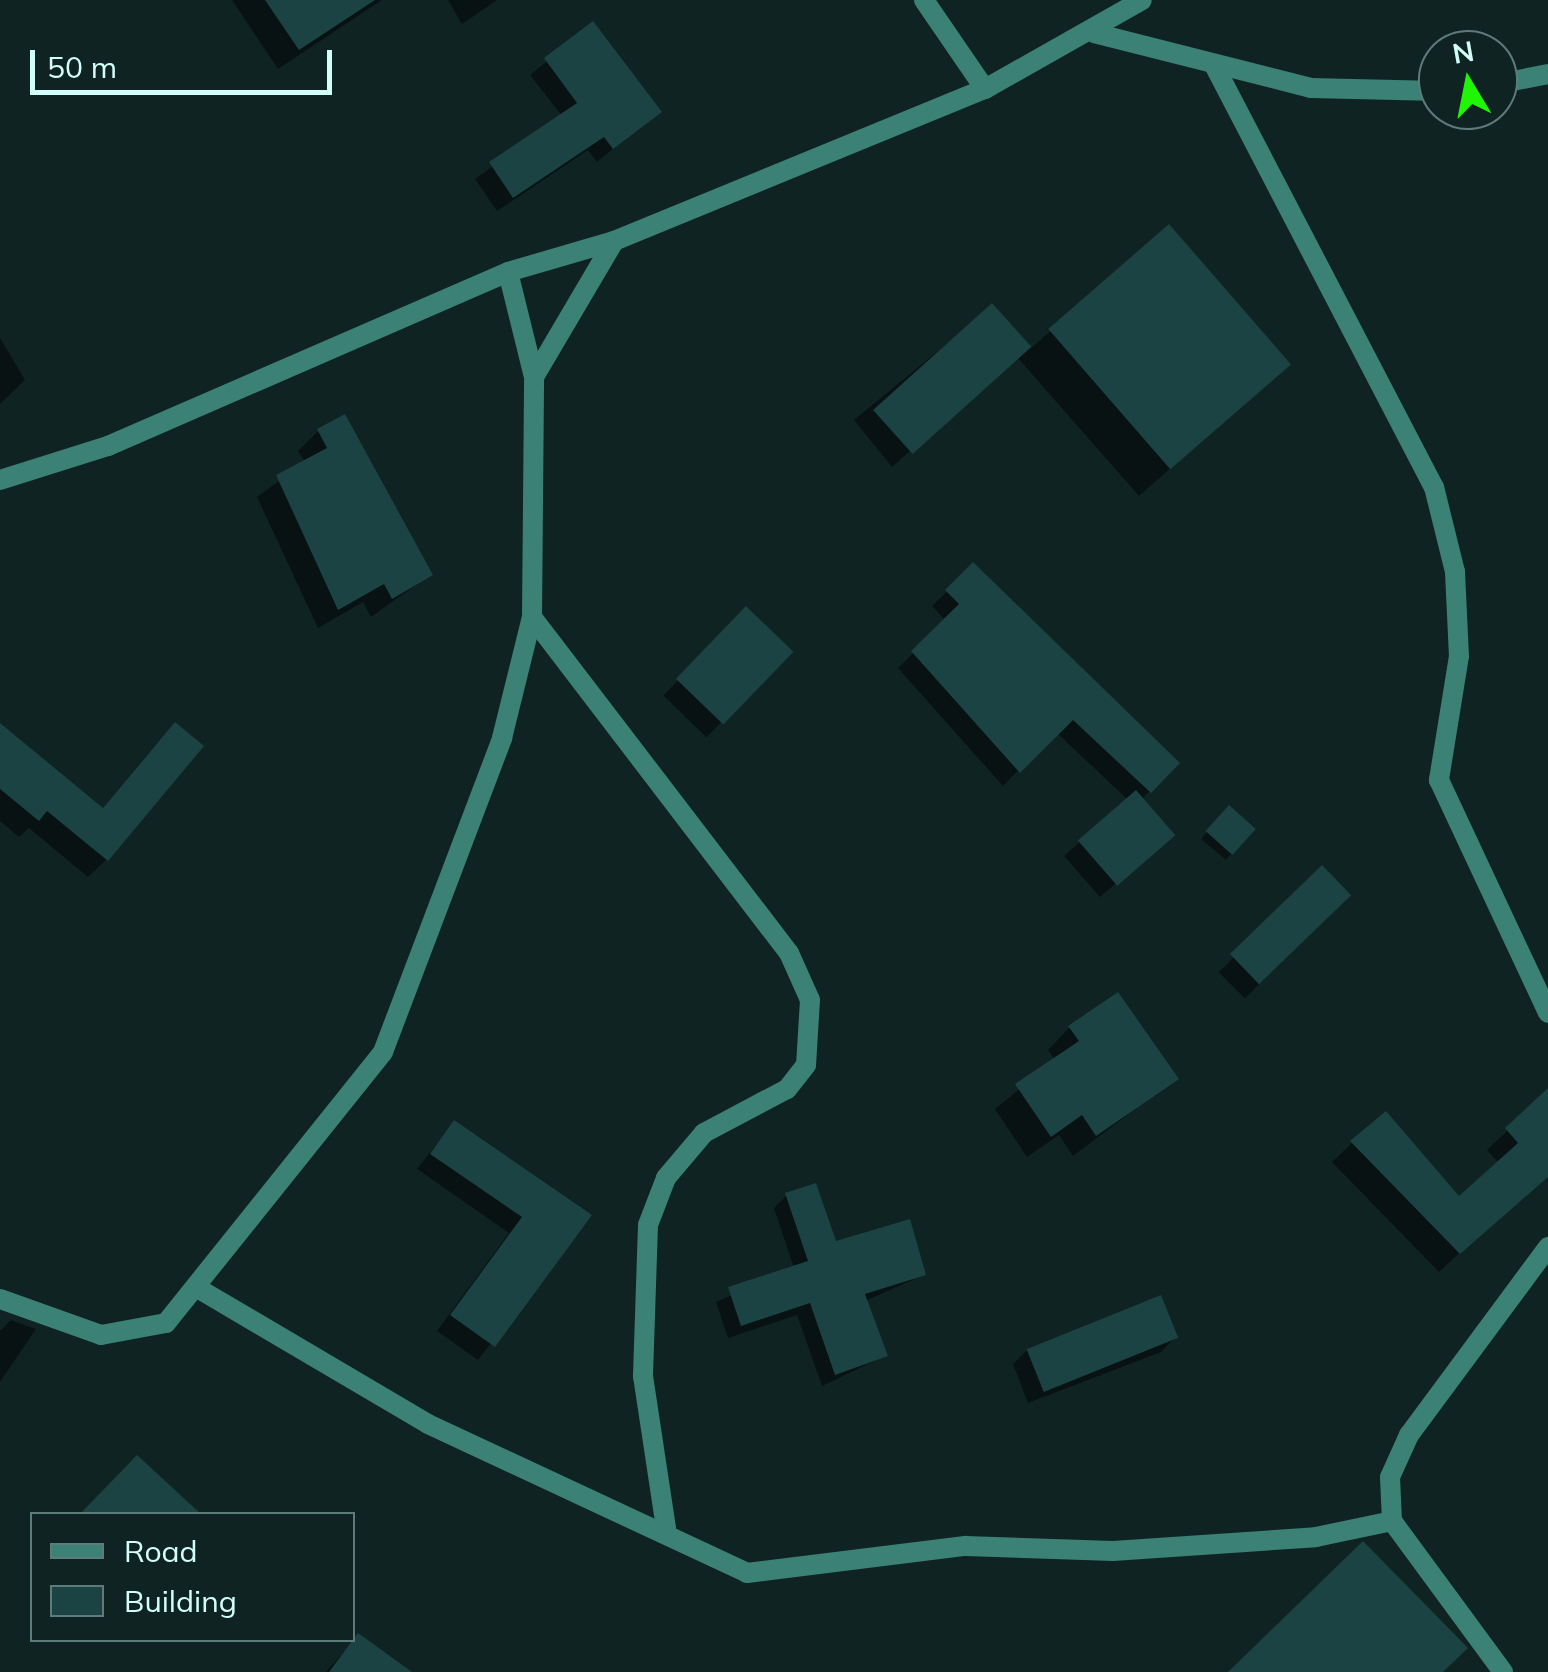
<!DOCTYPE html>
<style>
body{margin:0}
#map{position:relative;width:1548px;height:1672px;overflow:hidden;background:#0f2322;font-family:Mulish,sans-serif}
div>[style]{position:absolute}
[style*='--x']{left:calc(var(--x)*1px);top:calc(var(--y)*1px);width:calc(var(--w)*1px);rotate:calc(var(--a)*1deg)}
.shadow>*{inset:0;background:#0007;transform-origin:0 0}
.building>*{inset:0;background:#1b4343;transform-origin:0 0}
.minor>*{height:20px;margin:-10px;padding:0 10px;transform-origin:10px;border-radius:10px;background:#3b8175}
span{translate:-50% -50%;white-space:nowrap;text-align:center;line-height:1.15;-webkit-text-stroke:8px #0f2322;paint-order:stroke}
.legend{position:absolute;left:30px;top:1512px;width:325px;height:130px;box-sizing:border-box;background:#0f2322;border:2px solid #5d7b78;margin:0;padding:12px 18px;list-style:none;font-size:30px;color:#d2fefa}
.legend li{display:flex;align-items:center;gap:20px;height:50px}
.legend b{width:50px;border:2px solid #5d7b78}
.north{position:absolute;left:1418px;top:30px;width:100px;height:100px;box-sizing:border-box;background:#0f2322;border:2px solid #5d7b78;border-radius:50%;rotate:350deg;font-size:28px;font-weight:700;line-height:40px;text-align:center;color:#d2fefa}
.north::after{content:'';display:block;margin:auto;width:35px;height:45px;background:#21f506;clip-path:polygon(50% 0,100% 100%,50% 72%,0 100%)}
.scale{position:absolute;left:30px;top:50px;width:302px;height:45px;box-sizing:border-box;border:5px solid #d2fefa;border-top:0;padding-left:12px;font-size:30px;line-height:35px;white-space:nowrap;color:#d2fefa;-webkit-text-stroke:8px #0f2322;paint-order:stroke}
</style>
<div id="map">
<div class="shadow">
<div style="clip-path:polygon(232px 0,382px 0,278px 69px)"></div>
<div style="clip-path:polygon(448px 0,497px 0,462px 24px)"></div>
<div style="clip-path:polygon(592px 25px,659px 111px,597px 162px,588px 150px,497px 211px,475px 179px,562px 116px,530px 75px)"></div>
<div style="clip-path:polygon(1169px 227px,1288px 365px,1139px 496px,1017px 357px,892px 467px,854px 420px,992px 307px,1030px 349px)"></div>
<div style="clip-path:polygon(0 338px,25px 380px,0 404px)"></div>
<div style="clip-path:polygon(318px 431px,430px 575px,371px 617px,363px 602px,318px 628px,257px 497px,305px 462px,298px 451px)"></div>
<div style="clip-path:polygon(973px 566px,1176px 763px,1141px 800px,1156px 849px,1100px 897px,1064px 856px,1128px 800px,1056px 732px,1003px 786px,898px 668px,946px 621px,932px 606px)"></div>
<div style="left:746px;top:610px;width:60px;height:119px;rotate:44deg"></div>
<div style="clip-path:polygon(0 727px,101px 810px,157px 743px,106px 860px,88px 877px,29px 828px,19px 837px,0 821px)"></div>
<div style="clip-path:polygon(1222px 815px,1232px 853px,1226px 860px,1201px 839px)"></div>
<div style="left:1322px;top:869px;width:37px;height:146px;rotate:45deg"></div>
<div style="clip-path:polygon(1070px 1027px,1175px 1079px,1073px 1156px,1059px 1135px,1027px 1157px,995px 1109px,1055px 1060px,1048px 1050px)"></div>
<div style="clip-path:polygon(1548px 1092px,1548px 1170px,1439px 1272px,1332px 1162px,1352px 1143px,1459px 1200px,1499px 1163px,1487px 1150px)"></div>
<div style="clip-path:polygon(454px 1123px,588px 1216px,478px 1360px,437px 1331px,509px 1233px,417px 1169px)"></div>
<div style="clip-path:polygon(787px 1195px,834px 1244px,924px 1275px,865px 1301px,885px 1356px,822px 1386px,797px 1315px,728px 1338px,716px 1302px,794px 1268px,774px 1208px)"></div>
<div style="clip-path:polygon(11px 1320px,36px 1329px,0 1382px,0 1331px)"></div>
<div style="clip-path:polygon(1175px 1337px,1161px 1352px,1028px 1403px,1013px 1364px,1027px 1350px)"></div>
<div style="clip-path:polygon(358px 1636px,408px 1672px,326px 1672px)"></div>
</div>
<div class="building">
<div style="clip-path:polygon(265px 0,375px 0,299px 50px)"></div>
<div style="clip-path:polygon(593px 21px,662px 112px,613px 149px,604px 137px,513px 198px,489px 162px,577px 103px,544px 58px)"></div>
<div style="left:1169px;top:224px;width:186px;height:160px;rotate:49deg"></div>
<div style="left:992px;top:303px;width:59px;height:160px;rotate:48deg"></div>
<div style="clip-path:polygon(345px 414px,433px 575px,392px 599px,384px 584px,338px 610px,276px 475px,327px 448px,317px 429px)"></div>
<div style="clip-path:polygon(973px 562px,1180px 763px,1151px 793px,1073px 720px,1020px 773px,911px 651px,959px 604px,945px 590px)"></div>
<div style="left:746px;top:606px;width:66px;height:101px;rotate:44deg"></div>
<div style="clip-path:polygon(175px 722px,204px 746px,108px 861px,47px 811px,39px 821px,0 789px,0 723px,103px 808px)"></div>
<div style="left:1136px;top:790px;width:60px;height:77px;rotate:49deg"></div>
<div style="left:1229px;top:805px;width:36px;height:35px;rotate:42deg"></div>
<div style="left:1322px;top:865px;width:42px;height:128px;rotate:46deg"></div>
<div style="clip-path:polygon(1118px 992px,1179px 1079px,1096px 1136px,1082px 1115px,1051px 1137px,1015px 1084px,1079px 1041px,1068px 1026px)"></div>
<div style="clip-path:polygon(1548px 1088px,1548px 1177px,1460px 1254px,1350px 1141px,1386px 1111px,1459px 1196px,1518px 1143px,1505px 1128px)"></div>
<div style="clip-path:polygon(454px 1120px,592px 1215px,495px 1347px,450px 1315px,522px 1217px,430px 1154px)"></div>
<div style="clip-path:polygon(816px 1183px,836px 1241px,910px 1219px,926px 1275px,865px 1294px,888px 1356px,835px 1375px,810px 1303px,741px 1326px,728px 1287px,808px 1261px,785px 1193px)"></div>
<div style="left:1161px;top:1295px;width:46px;height:145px;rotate:68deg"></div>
<div style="clip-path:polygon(137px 1455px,201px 1514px,80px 1514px)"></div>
<div style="clip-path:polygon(1363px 1541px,1468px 1648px,1443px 1672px,1228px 1672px)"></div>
<div style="clip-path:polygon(358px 1633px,412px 1672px,329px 1672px)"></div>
</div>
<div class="minor">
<div style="--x:924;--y:0;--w:108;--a:55.6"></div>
<div style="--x:1094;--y:33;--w:224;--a:14.2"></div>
<div style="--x:1311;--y:88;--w:127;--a:1.4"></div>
<div style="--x:1214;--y:65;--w:476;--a:62.5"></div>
<div style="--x:1434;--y:487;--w:88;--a:76.1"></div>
<div style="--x:1455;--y:572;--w:84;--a:87.3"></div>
<div style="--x:1459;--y:656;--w:126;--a:99.2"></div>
<div style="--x:1439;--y:780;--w:257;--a:64.9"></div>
<div style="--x:1498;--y:84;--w:51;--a:-11.3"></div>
<div style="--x:534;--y:377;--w:158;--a:-59.5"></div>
<div style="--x:0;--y:480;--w:113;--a:-17.5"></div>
<div style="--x:108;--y:446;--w:436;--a:-23.5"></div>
<div style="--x:508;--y:272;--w:110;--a:-16.3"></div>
<div style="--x:614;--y:241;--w:401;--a:-22.3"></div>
<div style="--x:985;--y:89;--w:180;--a:-29.5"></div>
<div style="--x:532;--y:617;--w:423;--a:52.6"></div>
<div style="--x:789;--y:953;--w:51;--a:65.9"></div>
<div style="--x:810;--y:1000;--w:65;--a:93.5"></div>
<div style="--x:806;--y:1065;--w:31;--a:128"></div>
<div style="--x:787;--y:1089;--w:94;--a:152.1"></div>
<div style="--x:704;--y:1133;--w:59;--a:130.2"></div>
<div style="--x:666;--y:1178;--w:50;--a:111"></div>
<div style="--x:648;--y:1225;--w:151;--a:91.9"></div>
<div style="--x:643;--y:1376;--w:154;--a:81.4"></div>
<div style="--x:199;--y:1289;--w:266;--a:30.5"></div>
<div style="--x:428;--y:1424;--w:352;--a:25"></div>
<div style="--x:747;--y:1573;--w:220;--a:-7.1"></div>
<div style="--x:965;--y:1546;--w:148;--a:1.9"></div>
<div style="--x:1113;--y:1551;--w:203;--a:-3.9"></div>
<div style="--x:1316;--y:1537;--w:78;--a:-11.9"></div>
<div style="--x:0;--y:1299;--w:107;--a:19.6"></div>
<div style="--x:101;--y:1335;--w:66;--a:-10.5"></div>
<div style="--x:166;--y:1323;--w:347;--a:-51.3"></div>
<div style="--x:383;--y:1052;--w:336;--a:-69.2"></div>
<div style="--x:502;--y:738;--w:125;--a:-76.1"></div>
<div style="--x:532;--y:617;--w:240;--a:-89.5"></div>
<div style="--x:534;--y:377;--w:108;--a:-103.9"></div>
<div style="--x:1503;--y:1672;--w:187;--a:-126.3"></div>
<div style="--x:1392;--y:1521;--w:44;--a:-92.6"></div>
<div style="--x:1390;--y:1477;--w:46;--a:-65.7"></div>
<div style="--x:1409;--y:1435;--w:234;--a:-53.5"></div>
</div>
<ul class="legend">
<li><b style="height:12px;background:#3b8175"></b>Road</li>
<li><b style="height:28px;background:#1b4343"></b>Building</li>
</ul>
<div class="north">N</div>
<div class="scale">50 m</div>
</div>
